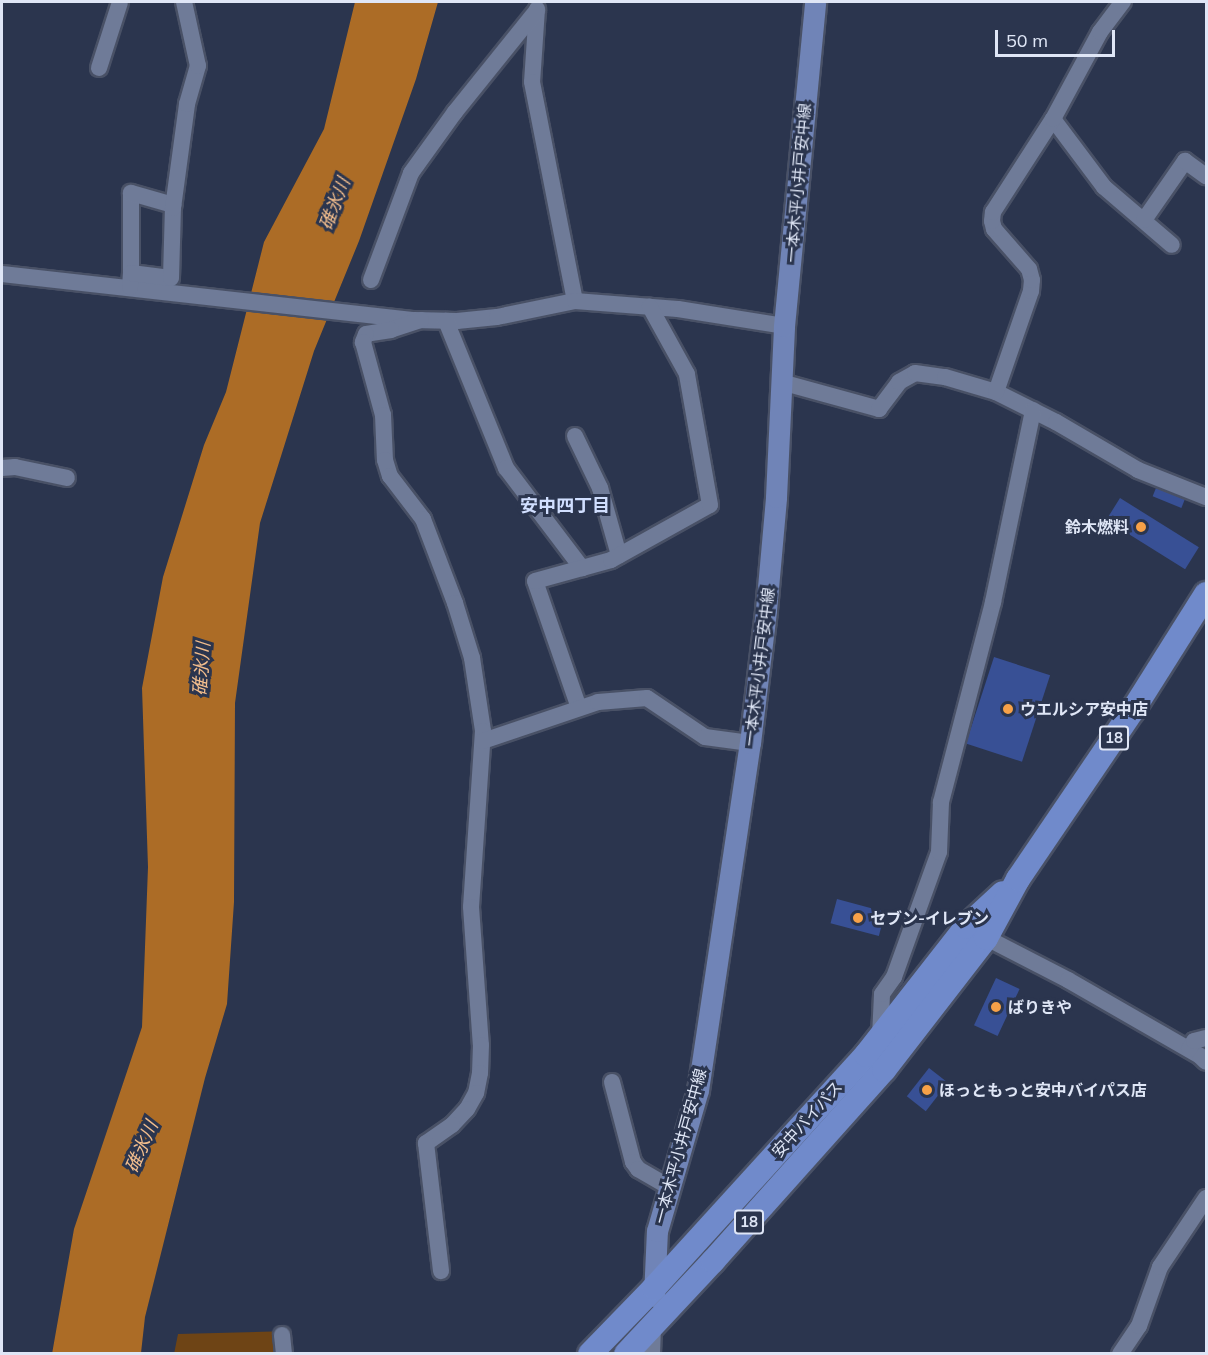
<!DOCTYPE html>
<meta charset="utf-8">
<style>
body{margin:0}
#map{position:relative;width:1208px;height:1355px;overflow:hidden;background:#2b354e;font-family:Mulish,"Noto Sans JP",sans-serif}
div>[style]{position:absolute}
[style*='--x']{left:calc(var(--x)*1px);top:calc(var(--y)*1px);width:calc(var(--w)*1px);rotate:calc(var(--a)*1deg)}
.green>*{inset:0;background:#6e4415}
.water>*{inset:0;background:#ac6c26}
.building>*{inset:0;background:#385095;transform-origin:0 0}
.roads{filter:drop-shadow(2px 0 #495166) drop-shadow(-2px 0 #495166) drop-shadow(0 2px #495166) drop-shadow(0 -2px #495166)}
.minor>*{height:16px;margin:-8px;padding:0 8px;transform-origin:8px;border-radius:8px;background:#6f7b98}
.major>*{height:21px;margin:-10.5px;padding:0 10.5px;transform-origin:10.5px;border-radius:10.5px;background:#7084b7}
.highway>*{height:24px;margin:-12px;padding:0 12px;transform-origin:12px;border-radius:12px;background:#708acb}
.dots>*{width:16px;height:16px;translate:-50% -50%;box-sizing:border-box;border:3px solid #2b354e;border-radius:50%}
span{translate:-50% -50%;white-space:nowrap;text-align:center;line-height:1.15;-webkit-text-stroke:6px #2b354e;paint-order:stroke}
.shield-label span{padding:2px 4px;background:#2b354e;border:2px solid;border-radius:4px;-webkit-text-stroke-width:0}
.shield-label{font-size:15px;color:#dfe6f6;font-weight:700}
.street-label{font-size:16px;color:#dfe6f6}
.poi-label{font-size:16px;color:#dfe6f6;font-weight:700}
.right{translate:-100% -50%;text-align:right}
.left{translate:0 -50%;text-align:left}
.water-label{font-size:18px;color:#f3be8d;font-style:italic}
.neighbourhood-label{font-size:18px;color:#d1dfff;font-weight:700}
.frame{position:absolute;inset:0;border:3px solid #dfe6f6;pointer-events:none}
.scale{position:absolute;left:995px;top:30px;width:120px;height:27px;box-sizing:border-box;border:3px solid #dfe6f6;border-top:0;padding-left:8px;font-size:18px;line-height:21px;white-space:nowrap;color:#dfe6f6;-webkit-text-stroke:4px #2b354e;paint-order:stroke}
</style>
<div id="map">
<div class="green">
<div style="clip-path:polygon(290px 1331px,293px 1353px,174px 1354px,178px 1334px)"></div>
</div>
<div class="water">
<div style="clip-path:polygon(355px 2px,438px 2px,416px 79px,359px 241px,314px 351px,260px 523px,235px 703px,234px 902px,227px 1004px,205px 1078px,145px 1317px,141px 1353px,52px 1354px,74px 1229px,142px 1027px,148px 867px,142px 688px,163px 577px,204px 445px,226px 392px,264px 242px,324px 129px)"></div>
</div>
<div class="building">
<div style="left:1156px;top:488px;width:31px;height:9px;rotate:22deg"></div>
<div style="left:1120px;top:498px;width:93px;height:26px;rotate:32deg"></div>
<div style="left:994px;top:657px;width:59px;height:91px;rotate:18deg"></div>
<div style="left:837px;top:899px;width:50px;height:25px;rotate:15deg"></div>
<div style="left:996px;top:978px;width:26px;height:52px;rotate:25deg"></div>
<div style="left:929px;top:1068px;width:24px;height:36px;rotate:38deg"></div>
</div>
<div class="roads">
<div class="minor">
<div style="--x:537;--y:9;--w:73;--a:93.9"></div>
<div style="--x:532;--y:82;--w:223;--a:78.9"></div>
<div style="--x:99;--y:68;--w:69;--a:-72.3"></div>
<div style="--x:1053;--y:119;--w:85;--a:53.1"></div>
<div style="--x:1104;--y:187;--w:89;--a:40.5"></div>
<div style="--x:1144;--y:220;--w:72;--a:-55.2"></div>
<div style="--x:1185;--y:161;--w:26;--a:36"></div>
<div style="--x:131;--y:273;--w:80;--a:-90"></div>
<div style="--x:131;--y:193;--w:44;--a:15.9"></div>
<div style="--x:2;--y:274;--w:415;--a:6.4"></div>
<div style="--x:414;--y:320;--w:43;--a:1.3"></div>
<div style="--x:457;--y:321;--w:40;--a:-5.7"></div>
<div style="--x:497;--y:317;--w:80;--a:-11.6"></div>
<div style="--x:575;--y:301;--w:103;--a:4.4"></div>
<div style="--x:678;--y:309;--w:107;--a:9.1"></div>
<div style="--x:371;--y:280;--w:114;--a:-69.5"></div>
<div style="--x:411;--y:173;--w:75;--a:-54.2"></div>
<div style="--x:455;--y:112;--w:131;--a:-51.2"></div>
<div style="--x:130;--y:287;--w:14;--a:-86"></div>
<div style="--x:131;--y:273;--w:40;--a:7.1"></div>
<div style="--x:171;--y:278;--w:70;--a:-88.4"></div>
<div style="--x:173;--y:208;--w:105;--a:-82.3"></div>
<div style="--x:187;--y:104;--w:40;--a:-74"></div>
<div style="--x:198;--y:66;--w:66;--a:-102.3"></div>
<div style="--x:421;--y:320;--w:32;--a:162"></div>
<div style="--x:391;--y:330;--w:25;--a:171"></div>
<div style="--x:366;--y:334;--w:9;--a:111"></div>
<div style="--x:363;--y:342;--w:76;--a:74.7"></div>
<div style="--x:383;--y:415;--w:45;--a:87.5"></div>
<div style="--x:385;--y:460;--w:17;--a:73"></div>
<div style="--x:390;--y:476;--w:54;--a:52.5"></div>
<div style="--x:423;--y:519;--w:90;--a:69.1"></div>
<div style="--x:455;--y:603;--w:58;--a:72.8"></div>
<div style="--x:472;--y:658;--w:74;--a:81.4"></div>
<div style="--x:483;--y:731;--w:176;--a:93.9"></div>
<div style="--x:471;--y:907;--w:138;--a:85.9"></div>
<div style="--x:481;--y:1045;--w:28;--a:92"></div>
<div style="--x:480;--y:1073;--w:20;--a:101"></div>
<div style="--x:476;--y:1093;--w:18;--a:119"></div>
<div style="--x:467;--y:1109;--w:22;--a:133"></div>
<div style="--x:452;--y:1125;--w:32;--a:145"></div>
<div style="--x:426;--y:1143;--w:129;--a:83.3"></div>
<div style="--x:446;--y:321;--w:159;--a:67.8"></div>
<div style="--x:506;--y:468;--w:126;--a:52.8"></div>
<div style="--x:781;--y:382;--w:102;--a:15.4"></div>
<div style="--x:879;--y:409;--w:34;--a:-53"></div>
<div style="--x:899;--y:382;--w:18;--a:-29"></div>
<div style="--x:915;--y:373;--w:30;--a:8"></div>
<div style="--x:945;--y:377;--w:53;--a:16.4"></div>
<div style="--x:996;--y:392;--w:67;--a:26.6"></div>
<div style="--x:1056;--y:422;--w:95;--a:30.3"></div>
<div style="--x:1138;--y:470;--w:73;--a:21.7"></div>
<div style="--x:996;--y:392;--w:107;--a:-70.9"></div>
<div style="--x:1031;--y:291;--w:11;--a:-85"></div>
<div style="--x:1032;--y:280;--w:11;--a:-105"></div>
<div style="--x:1029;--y:269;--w:53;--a:-131.2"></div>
<div style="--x:994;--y:229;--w:8;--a:-104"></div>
<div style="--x:992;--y:221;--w:9;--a:-84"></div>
<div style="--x:993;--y:212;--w:111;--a:-57.2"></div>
<div style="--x:1053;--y:119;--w:99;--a:-61.6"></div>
<div style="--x:1100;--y:32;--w:38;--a:-53"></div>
<div style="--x:575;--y:436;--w:58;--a:64.3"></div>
<div style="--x:600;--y:488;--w:70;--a:74.2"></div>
<div style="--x:2;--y:468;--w:13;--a:-4"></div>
<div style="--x:15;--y:467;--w:53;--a:11.9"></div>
<div style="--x:579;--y:708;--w:134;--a:-109.1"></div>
<div style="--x:535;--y:581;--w:79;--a:-15.4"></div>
<div style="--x:611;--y:560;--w:113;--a:-29.1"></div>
<div style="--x:710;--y:505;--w:133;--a:-100"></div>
<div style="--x:687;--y:374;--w:77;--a:-118.9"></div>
<div style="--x:483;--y:741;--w:121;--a:-18.7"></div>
<div style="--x:598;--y:702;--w:49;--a:-4.7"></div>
<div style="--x:647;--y:698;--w:70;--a:33.9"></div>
<div style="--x:705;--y:737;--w:45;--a:7.6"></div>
<div style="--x:977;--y:933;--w:102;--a:27.3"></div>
<div style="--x:1068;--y:980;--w:152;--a:29.9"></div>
<div style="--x:1200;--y:1056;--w:8;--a:45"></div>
<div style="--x:880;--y:1037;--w:43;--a:-87.3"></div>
<div style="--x:882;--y:994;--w:21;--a:-55"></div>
<div style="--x:894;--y:977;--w:133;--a:-70.2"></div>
<div style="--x:939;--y:852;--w:50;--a:-87.7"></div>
<div style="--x:941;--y:802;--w:207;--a:-75.4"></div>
<div style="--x:993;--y:602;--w:196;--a:-78.2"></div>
<div style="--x:1189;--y:1049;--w:9;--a:-58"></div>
<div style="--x:1194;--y:1041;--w:12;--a:-14"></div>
<div style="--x:612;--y:1082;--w:83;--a:75.3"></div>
<div style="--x:633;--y:1162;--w:9;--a:54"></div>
<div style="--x:638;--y:1169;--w:36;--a:30"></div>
<div style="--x:282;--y:1335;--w:19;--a:84"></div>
<div style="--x:652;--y:1354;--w:29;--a:-88"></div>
<div style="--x:1120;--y:1354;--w:34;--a:-56"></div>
<div style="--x:1139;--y:1326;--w:63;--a:-70.4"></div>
<div style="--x:1160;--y:1267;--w:83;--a:-56.3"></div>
</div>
<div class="major">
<div style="--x:654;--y:1296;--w:65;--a:-87.4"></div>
<div style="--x:657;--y:1231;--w:147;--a:-73.8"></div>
<div style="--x:698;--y:1090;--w:351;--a:-81.5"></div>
<div style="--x:750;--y:743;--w:134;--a:-83.1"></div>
<div style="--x:766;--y:610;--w:113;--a:-84.9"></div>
<div style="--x:776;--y:497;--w:171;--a:-87.3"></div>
<div style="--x:784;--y:326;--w:325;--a:-84.5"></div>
</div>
<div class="highway">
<div style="--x:590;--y:1354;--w:92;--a:-45.9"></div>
<div style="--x:654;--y:1288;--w:315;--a:-47.7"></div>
<div style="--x:866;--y:1055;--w:162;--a:-52"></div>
<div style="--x:966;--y:927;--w:50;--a:-42.6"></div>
<div style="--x:626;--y:1354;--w:127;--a:-46.9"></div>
<div style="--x:713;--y:1261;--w:256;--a:-48.2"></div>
<div style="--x:884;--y:1070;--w:167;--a:-52.3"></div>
<div style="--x:986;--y:938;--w:67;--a:-61.5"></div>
<div style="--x:1018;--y:879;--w:204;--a:-55.8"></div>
<div style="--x:1133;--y:710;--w:137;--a:-57.8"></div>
</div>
</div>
<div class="dots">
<div style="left:1141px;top:527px;background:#f7a148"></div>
<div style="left:1008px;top:709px;background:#f7a148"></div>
<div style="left:858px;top:918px;background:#f7a148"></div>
<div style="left:996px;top:1007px;background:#f7a148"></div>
<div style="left:927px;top:1090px;background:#f7a148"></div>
</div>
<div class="shield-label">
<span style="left:1114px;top:738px">18</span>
<span style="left:749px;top:1222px">18</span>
</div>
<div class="street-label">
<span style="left:798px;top:183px;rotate:-85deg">一本木平小井戸安中線</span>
<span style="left:759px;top:667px;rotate:-83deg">一本木平小井戸安中線</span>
<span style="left:807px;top:1119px;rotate:-48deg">安中バイパス</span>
<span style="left:680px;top:1146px;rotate:-75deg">一本木平小井戸安中線</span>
</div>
<div class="poi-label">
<span class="right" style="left:1129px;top:527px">鈴木燃料</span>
<span class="left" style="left:1020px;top:709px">ウエルシア安中店</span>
<span class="left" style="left:870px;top:918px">セブン-イレブン</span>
<span class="left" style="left:1008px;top:1007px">ばりきや</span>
<span class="left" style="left:939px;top:1090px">ほっともっと安中バイパス店</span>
</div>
<div class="water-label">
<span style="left:335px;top:204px;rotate:-69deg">碓氷川</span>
<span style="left:202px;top:669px;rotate:-86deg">碓氷川</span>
<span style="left:142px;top:1147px;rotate:-66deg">碓氷川</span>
</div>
<div class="neighbourhood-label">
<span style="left:565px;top:506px">安中四丁目</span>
</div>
<div class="frame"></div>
<div class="scale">50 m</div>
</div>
